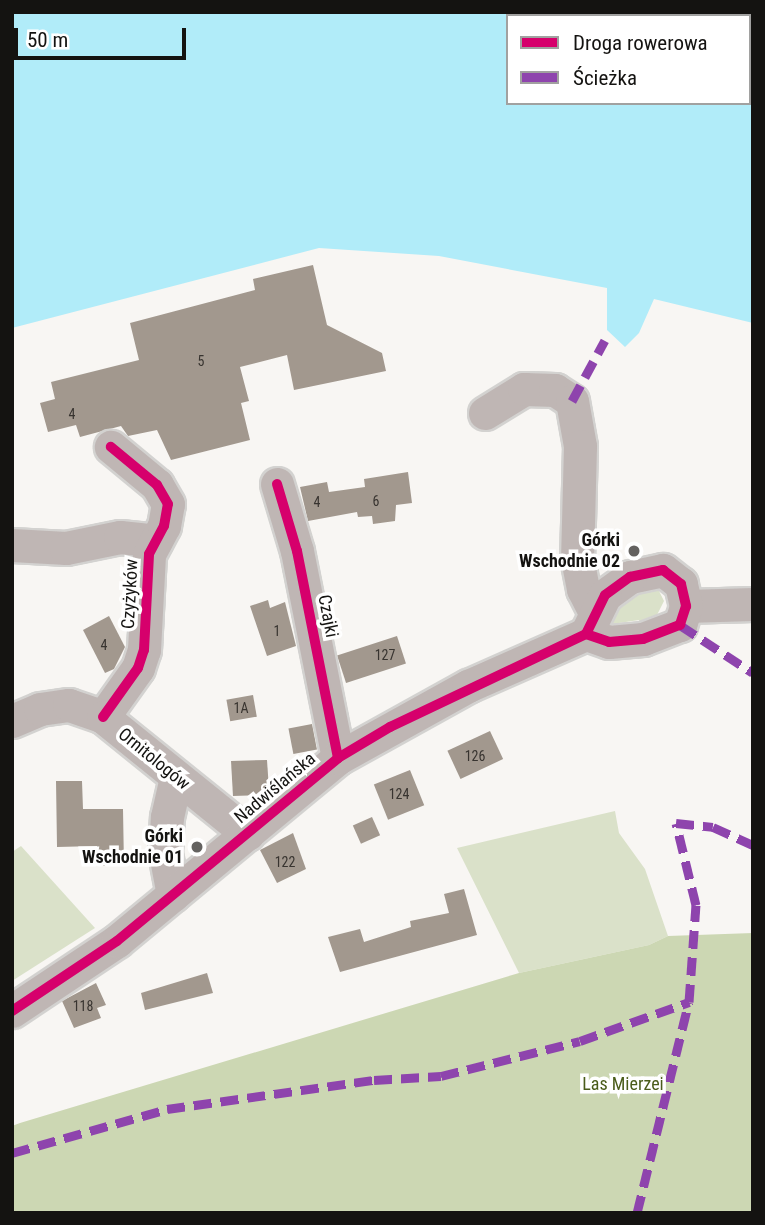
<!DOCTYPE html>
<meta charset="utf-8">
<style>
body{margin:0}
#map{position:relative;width:765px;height:1225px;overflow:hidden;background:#f8f6f3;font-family:"Roboto Condensed",sans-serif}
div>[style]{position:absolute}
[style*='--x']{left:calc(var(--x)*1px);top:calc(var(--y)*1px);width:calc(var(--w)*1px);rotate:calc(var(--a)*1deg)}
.green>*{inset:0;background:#dae1c9}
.forest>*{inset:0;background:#ccd7b3}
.water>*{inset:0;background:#b1ecf9}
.building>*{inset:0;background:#a2988e;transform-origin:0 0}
.roads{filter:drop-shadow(2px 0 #d3d2d0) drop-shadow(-2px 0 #d3d2d0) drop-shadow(0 2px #d3d2d0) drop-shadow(0 -2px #d3d2d0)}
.minor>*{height:33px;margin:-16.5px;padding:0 16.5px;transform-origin:16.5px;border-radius:16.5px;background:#bfb6b4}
.quiet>*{height:9px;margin-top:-4.5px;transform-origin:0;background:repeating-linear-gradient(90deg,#8e44ad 0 18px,transparent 0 27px)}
.cycleway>*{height:10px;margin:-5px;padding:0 5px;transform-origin:5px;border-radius:5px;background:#d6006c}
.dots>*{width:19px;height:19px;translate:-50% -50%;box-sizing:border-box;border:4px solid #fff;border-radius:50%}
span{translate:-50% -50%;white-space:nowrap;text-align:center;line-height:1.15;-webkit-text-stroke:7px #fff;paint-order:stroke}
.number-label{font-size:14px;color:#383430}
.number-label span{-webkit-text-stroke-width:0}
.poi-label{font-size:18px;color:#141311;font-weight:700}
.right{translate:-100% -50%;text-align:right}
.street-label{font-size:18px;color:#141311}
.park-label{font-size:18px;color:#4a5c1a}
.frame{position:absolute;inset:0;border:14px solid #141311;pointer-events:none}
.legend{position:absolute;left:506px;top:14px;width:245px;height:91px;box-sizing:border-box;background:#fff;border:2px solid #a1a1a0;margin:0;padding:9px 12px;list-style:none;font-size:21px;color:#141311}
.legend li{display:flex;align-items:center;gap:14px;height:35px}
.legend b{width:35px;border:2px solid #a1a1a0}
.scale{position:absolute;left:14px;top:28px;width:172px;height:32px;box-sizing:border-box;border:4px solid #141311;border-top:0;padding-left:9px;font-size:21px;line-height:24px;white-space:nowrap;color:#141311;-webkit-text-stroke:5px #fff;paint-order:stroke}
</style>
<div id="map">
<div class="green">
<div style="clip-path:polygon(657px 587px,664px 601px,655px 619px,641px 626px,639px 620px,619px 623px,619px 629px,610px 627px,607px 613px,631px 593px)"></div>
<div style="clip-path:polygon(615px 811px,619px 833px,645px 869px,668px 936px,649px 945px,519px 973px,457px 848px)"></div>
<div style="clip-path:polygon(21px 846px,95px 928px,12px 981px,12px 852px)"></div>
</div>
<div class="forest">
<div style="clip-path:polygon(753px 933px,753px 1213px,12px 1213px,12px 1126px,20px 1123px,519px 973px,649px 945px,668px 936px)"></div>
</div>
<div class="water">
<div style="clip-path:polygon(evenodd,12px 12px,753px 12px,753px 323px,654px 299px,639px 333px,625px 347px,607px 330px,607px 288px,439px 256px,319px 248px,12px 328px,12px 12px,508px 16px,749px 16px,749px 103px,508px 103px,508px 16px)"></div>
</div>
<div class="building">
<div style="clip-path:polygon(313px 265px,327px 325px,382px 353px,386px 371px,294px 390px,287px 355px,240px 367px,249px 401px,241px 403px,250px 440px,171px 460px,157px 430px,128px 436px,121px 426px,80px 437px,76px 425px,48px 432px,40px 403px,55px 399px,51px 382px,139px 360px,130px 323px,255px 290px,253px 279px)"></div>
<div style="clip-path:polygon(408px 472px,412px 503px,396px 505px,395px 521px,373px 524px,372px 516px,358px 517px,357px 512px,308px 521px,300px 487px,327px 482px,329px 492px,365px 487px,364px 479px)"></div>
<div style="clip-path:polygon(268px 600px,270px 608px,285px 602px,296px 646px,267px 656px,250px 606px)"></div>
<div style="clip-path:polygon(109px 616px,125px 647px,114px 669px,105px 673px,83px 630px)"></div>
<div style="left:397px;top:636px;width:29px;height:63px;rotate:72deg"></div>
<div style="left:253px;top:695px;width:22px;height:27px;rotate:80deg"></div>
<div style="left:312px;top:724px;width:26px;height:24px;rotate:79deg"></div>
<div style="left:490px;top:731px;width:31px;height:47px;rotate:65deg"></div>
<div style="clip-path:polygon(267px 760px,269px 790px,263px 795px,233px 796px,231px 761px)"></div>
<div style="left:410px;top:770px;width:38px;height:39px;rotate:68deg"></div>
<div style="clip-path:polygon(56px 781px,82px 781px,83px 809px,123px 809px,124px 866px,97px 866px,97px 846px,57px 847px)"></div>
<div style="left:372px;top:817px;width:20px;height:21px;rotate:66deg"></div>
<div style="clip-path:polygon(293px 833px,306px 869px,277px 883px,260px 850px)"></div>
<div style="clip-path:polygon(464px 889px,477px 935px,340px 972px,328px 937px,360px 929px,364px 942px,411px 927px,410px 921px,449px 913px,444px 894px)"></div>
<div style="clip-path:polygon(207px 973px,213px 993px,145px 1010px,141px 993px)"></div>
<div style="clip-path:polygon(96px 983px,106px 1005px,97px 1008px,101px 1018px,74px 1028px,62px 1001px)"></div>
</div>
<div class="roads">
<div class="minor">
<div style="--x:485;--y:413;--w:46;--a:-31.6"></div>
<div style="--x:524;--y:389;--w:31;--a:2"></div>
<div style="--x:555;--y:390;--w:20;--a:33"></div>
<div style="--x:572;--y:401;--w:46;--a:79.9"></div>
<div style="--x:580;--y:446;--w:112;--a:91.5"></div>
<div style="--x:577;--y:558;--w:32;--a:79"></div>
<div style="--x:583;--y:589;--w:25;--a:63"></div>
<div style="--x:277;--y:484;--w:70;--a:73.4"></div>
<div style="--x:297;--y:551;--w:211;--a:78.8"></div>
<div style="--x:12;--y:545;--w:54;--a:3.2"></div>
<div style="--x:66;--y:548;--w:55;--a:-11.5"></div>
<div style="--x:120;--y:537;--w:36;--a:6"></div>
<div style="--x:686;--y:606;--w:67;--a:-1.7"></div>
<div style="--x:103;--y:717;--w:60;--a:-54.5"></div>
<div style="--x:138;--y:668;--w:19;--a:-72"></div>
<div style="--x:144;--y:650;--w:96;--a:-87"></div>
<div style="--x:149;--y:554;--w:32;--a:-62"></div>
<div style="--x:164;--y:526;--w:22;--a:-80"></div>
<div style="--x:168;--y:504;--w:22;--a:-120"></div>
<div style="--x:157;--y:485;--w:60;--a:-140.4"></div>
<div style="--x:12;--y:721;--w:30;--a:-23"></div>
<div style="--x:40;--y:709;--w:29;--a:-8"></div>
<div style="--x:69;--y:705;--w:36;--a:19"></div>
<div style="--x:103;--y:717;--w:186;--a:38.9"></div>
<div style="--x:173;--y:895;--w:43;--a:-100.8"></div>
<div style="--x:165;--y:853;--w:36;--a:-87"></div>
<div style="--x:167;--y:817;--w:41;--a:-77.3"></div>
<div style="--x:12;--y:1011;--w:126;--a:-33.7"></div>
<div style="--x:117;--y:941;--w:287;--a:-39.6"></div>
<div style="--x:338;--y:758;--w:149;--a:-29"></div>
<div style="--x:468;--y:686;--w:129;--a:-23.8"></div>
<div style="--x:586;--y:634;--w:24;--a:19"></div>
<div style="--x:609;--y:642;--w:34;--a:-5"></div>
<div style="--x:643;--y:639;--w:40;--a:-21"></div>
<div style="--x:680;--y:625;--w:20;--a:-72"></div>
<div style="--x:686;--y:606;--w:23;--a:-103"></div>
<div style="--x:681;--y:584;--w:23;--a:-142"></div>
<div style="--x:663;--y:570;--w:34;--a:168"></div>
<div style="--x:630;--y:577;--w:31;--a:144"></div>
<div style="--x:605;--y:595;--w:43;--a:116"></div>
</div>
</div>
<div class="quiet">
<div style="--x:572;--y:401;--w:69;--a:-61.6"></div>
<div style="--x:680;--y:625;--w:87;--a:33.3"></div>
<div style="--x:12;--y:1153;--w:161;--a:-15.8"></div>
<div style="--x:167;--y:1109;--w:209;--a:-8"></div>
<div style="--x:374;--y:1080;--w:67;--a:-3.4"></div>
<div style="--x:441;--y:1076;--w:143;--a:-14.1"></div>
<div style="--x:580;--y:1041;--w:116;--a:-19.7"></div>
<div style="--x:637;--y:1213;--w:217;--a:-76.2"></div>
<div style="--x:689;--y:1002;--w:97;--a:-85.9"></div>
<div style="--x:696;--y:905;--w:84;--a:-103.7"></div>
<div style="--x:676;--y:823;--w:37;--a:6"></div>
<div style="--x:713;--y:827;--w:44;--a:24.2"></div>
</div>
<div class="cycleway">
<div style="--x:277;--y:484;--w:70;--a:73.4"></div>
<div style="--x:297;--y:551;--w:211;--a:78.8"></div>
<div style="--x:586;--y:634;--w:43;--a:-64"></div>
<div style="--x:605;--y:595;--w:31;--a:-36"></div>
<div style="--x:630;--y:577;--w:34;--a:-12"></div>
<div style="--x:663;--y:570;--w:23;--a:38"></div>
<div style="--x:681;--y:584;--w:23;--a:77"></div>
<div style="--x:686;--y:606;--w:20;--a:108"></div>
<div style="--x:103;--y:717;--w:60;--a:-54.5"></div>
<div style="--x:138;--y:668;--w:19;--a:-72"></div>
<div style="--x:144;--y:650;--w:96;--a:-87"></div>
<div style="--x:149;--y:554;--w:32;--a:-62"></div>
<div style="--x:164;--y:526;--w:22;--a:-80"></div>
<div style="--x:168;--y:504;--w:22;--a:-120"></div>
<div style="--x:157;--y:485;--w:60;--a:-140.4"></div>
<div style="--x:12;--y:1011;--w:126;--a:-33.7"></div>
<div style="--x:117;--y:941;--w:287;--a:-39.6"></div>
<div style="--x:338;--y:758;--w:61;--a:-30.8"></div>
<div style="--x:390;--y:727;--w:217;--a:-25.4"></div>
<div style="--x:586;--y:634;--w:24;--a:19"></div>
<div style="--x:609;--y:642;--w:34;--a:-5"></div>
<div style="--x:643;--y:639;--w:40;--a:-21"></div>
</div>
<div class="dots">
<div style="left:634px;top:551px;background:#646260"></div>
<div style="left:197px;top:847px;background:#646260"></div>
</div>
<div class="number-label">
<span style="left:201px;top:361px">5</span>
<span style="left:72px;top:414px">4</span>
<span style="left:376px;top:501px">6</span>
<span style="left:317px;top:502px">4</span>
<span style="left:277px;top:631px">1</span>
<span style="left:104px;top:645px">4</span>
<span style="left:385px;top:655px">127</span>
<span style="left:241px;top:708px">1A</span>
<span style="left:475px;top:756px">126</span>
<span style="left:399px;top:794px">124</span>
<span style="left:285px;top:862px">122</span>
<span style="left:83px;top:1006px">118</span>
</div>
<div class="poi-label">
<span class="right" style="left:620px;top:551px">Górki<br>Wschodnie 02</span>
<span class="right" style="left:183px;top:847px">Górki<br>Wschodnie 01</span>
</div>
<div class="street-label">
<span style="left:130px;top:594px;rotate:-87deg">Czyżyków</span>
<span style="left:328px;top:616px;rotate:79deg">Czajki</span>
<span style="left:154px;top:759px;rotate:39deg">Ornitologów</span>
<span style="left:275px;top:788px;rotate:-40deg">Nadwiślańska</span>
</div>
<div class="park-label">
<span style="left:623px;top:1084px">Las Mierzei</span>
</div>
<div class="frame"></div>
<ul class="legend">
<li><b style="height:9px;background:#d6006c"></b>Droga rowerowa</li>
<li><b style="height:9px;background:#8e44ad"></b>Ścieżka</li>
</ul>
<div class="scale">50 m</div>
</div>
